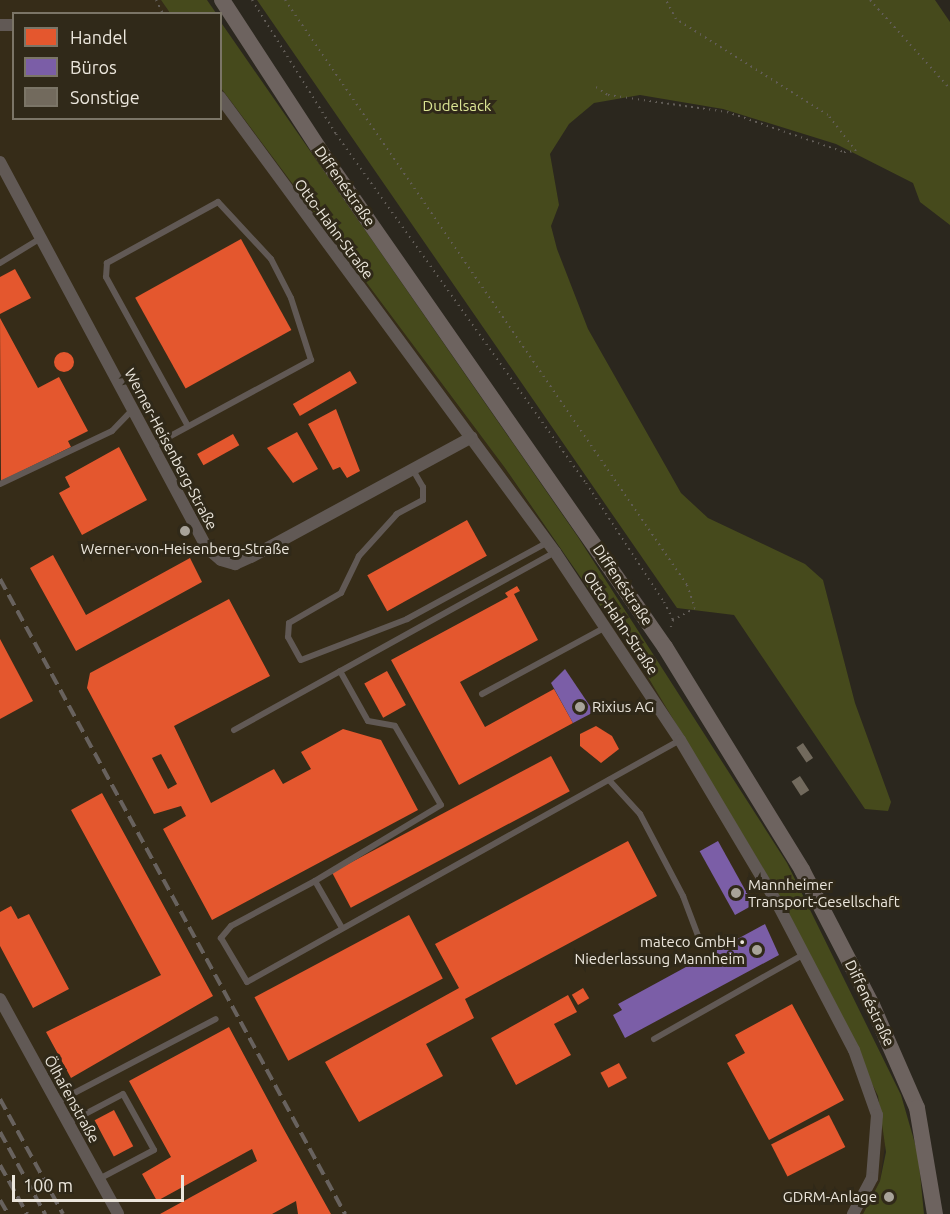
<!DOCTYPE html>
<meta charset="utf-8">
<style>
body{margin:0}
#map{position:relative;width:950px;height:1214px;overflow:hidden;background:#2b271e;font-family:Ubuntu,sans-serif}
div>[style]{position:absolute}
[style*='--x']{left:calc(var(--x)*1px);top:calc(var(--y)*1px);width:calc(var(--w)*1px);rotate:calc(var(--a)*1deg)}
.built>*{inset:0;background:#362c18}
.green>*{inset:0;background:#464a1c}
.shops>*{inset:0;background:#e4572e;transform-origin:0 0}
.round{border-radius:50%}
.offices>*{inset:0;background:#7b5ea7;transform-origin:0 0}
.building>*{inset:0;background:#726a5d;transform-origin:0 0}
.path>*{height:2px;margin-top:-1px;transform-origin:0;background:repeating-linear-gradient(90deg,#625d57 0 1.5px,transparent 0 6px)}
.service>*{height:6px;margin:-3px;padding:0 3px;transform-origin:3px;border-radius:3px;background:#615955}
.minor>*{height:12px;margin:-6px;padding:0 6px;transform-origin:6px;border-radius:6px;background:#615955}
.secondary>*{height:16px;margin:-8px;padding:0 8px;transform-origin:8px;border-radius:8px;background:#6d635f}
.rail>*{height:4px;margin-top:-2px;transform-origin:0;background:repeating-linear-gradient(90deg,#68625e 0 12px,transparent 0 18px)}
.dots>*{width:16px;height:16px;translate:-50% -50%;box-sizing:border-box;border:3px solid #302919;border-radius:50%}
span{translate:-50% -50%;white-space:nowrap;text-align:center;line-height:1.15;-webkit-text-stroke:6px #302919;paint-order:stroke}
.park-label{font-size:15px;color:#dce594}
.street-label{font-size:15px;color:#ebe6dc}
.poi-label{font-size:15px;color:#ebe6dc}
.left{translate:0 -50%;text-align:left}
.right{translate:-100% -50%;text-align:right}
.legend{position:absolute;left:12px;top:12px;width:210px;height:108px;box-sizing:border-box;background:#302919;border:2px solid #7b7567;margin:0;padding:8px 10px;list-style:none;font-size:18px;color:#ebe6dc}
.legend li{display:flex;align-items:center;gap:12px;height:30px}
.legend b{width:30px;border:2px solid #7b7567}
.scale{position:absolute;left:12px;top:1175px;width:172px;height:27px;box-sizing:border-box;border:3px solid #ebe6dc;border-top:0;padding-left:8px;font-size:18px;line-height:21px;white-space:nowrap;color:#ebe6dc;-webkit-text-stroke:4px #302919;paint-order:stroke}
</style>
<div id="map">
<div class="built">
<div style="clip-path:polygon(0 0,161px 0,170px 13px,14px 14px,14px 118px,220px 118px,221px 88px,505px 468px,673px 715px,784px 903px,869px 1067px,887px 1132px,880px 1181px,863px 1214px,0 1214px)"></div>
</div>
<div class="green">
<div style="clip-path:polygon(161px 0,207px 0,216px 13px,170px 13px)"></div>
<div style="clip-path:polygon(257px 0,935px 0,950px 22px,950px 225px,920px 202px,913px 183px,836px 144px,723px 109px,640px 95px,594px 103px,569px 124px,550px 154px,559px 205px,551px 226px,557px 249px,588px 329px,681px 493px,708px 518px,805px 564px,823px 580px,855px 703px,891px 802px,888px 811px,865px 809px,734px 615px,677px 608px)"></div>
<div style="clip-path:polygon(220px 21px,578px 537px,787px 863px,901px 1095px,918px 1154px,924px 1214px,863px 1214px,880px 1181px,886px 1152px,878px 1096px,784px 903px,637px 659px,505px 468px,221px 88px)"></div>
</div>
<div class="shops">
<div style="left:241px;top:239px;width:104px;height:121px;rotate:61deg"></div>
<div style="clip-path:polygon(15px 269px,31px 298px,0 314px,0 277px)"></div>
<div style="clip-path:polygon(0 318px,38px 388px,59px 377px,88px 431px,68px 441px,71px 447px,1px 481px)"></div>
<div class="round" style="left:54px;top:352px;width:20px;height:20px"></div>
<div style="left:350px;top:371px;width:14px;height:66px;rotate:60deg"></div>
<div style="clip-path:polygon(336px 409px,360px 471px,347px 478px,340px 467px,333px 470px,308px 424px)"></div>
<div style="clip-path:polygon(297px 432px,318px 469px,293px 483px,267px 448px)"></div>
<div style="left:233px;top:434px;width:13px;height:41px;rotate:61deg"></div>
<div style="clip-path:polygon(119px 447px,147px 500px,82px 535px,59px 493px,70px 487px,65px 477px)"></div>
<div style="left:467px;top:520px;width:41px;height:114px;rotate:61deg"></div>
<div style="clip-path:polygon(53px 555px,86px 615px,190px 558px,202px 582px,76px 651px,30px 568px)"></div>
<div style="clip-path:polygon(517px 586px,520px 591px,514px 594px,538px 640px,460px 682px,485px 727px,554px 689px,573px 723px,459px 785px,391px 660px,508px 597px,505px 593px)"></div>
<div style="clip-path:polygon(evenodd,229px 599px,270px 676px,174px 726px,211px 803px,274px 769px,283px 784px,311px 769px,301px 752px,343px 729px,381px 740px,418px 810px,212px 920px,163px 829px,186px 816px,181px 806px,154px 814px,87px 688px,90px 673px,229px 599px,161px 754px,177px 784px,168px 789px,152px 758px,161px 754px)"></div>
<div style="clip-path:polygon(0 639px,33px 701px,0 719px)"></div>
<div style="left:387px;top:671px;width:39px;height:26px;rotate:61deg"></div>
<div style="clip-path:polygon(596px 726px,612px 736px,619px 749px,601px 763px,580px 746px,580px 734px)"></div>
<div style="left:551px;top:756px;width:40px;height:248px;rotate:62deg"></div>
<div style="clip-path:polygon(102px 793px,213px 996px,71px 1078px,46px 1032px,161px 975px,71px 810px)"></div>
<div style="clip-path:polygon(628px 841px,657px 896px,465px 999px,474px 1018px,426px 1044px,443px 1076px,359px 1122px,325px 1062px,459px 988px,435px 944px)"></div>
<div style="clip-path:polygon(11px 906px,18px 919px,29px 914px,69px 989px,33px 1008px,0 946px,0 912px)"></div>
<div style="left:409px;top:915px;width:72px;height:175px;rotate:62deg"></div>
<div style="left:583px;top:988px;width:12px;height:13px;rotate:59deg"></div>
<div style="clip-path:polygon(568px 995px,577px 1012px,554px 1024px,571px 1055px,516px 1085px,491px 1038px)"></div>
<div style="clip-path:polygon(792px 1004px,844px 1100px,769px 1140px,727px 1063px,745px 1053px,735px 1035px)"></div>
<div style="clip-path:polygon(229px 1027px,282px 1126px,331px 1214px,298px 1214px,296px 1201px,272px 1214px,160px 1214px,257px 1161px,252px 1149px,157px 1201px,142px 1174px,171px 1157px,129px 1081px)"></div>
<div style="left:619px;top:1063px;width:17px;height:21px;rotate:62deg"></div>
<div style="left:114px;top:1110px;width:41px;height:22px;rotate:62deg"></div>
<div style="left:829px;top:1115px;width:36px;height:65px;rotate:63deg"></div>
</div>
<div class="offices">
<div style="clip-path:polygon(565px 669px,594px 712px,573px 723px,551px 683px)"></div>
<div style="left:718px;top:841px;width:73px;height:21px;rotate:61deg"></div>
<div style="clip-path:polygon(765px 924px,779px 955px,625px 1038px,613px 1015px,622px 1010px,618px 1004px)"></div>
</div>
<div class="building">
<div style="left:803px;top:743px;width:18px;height:8px;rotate:56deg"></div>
<div style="left:800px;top:776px;width:17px;height:10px;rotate:57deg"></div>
</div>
<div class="path">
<div style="--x:156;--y:0;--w:16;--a:63"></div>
<div style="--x:252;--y:0;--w:158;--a:57.9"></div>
<div style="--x:336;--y:134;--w:429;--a:54.4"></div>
<div style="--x:586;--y:483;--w:142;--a:56.8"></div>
<div style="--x:664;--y:602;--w:20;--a:63"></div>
<div style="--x:673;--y:620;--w:10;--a:107"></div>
<div style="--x:285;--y:0;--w:710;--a:55.5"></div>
<div style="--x:687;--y:585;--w:24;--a:71"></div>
<div style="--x:695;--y:608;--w:25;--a:151"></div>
<div style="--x:870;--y:0;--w:120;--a:48"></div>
<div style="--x:596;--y:87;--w:14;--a:34"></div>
<div style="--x:608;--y:95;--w:120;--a:8.1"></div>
<div style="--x:727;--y:112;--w:124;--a:18.9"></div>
<div style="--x:844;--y:152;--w:12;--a:-5"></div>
<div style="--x:856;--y:151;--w:46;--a:-127.9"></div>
<div style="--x:828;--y:115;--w:180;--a:-147.7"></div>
<div style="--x:676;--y:19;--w:21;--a:-118"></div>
</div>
<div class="service">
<div style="--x:0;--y:263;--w:48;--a:-31.4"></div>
<div style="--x:152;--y:446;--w:181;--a:-28.4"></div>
<div style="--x:311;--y:360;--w:65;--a:-107.9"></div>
<div style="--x:291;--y:298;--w:44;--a:-117.1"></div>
<div style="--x:271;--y:259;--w:78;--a:-132.9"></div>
<div style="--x:218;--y:202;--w:127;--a:151.2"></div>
<div style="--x:107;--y:263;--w:14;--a:94"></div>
<div style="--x:106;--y:277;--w:170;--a:61.2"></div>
<div style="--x:413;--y:470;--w:20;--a:60"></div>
<div style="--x:423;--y:487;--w:13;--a:90"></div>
<div style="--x:423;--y:500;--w:30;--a:152"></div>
<div style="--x:397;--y:514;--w:57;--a:132.1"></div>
<div style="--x:359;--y:556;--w:41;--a:115.9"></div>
<div style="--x:341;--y:593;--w:60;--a:150"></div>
<div style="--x:289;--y:623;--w:14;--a:94"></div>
<div style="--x:288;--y:637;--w:26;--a:61"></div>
<div style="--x:301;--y:660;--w:114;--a:-21.1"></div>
<div style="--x:407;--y:619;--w:161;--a:-28.6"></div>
<div style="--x:0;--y:484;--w:124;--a:-25.3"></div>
<div style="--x:112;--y:431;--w:30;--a:-46"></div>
<div style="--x:340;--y:671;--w:57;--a:60.8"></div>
<div style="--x:368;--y:721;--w:27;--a:10"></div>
<div style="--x:395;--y:726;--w:91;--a:59.8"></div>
<div style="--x:441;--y:805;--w:147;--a:148.9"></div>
<div style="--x:315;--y:881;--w:54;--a:60.1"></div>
<div style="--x:482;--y:694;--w:141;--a:-28.4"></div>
<div style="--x:234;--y:730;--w:367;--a:-29"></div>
<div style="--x:609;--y:780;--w:46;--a:47.6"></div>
<div style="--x:640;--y:814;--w:93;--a:62.3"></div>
<div style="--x:683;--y:896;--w:48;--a:69.3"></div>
<div style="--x:315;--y:881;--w:95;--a:151.8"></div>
<div style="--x:231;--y:926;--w:16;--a:130"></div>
<div style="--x:221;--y:938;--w:51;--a:59.4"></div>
<div style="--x:247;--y:982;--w:496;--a:-29.2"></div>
<div style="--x:654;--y:1039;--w:172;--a:-29.5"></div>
<div style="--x:57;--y:1102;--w:179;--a:-27.6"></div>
<div style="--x:68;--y:1123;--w:62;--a:-27.8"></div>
<div style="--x:123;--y:1094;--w:64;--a:61"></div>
<div style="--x:154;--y:1150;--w:62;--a:152.2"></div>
</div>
<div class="minor">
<div style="--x:0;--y:25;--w:14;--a:0"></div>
<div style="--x:220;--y:97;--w:565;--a:53.64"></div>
<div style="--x:555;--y:552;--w:226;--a:56.4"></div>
<div style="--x:680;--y:740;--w:187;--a:59.2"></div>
<div style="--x:776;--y:901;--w:168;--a:62.4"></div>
<div style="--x:854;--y:1050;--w:69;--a:70.5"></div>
<div style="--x:877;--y:1115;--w:63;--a:94.5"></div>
<div style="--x:872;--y:1178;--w:41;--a:117.8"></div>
<div style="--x:0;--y:162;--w:438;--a:61.8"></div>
<div style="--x:207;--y:548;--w:18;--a:41"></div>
<div style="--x:221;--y:560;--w:15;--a:16"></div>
<div style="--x:235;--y:564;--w:17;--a:-24"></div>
<div style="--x:251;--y:557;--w:251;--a:-28.5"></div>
<div style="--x:0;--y:999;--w:245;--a:61.2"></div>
</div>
<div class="secondary">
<div style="--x:222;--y:0;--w:199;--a:56.9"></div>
<div style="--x:331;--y:167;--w:585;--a:55.17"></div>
<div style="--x:665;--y:647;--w:262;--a:58.4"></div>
<div style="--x:802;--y:870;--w:152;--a:62.6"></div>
<div style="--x:872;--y:1005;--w:112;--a:66.4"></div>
<div style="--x:917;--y:1108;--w:108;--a:80.4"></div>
</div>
<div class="rail">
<div style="--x:0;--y:579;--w:723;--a:61.48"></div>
<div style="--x:0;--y:1099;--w:131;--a:61.3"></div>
<div style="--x:0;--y:1132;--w:94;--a:61.2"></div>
<div style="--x:0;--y:1165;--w:56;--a:61.1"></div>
<div style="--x:0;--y:1200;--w:16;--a:60"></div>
</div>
<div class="dots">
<div style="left:185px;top:531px;background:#a8a39a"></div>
<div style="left:580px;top:707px;background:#a8a39a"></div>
<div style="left:736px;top:893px;background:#a8a39a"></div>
<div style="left:757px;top:950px;background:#a8a39a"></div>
<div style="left:889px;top:1197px;background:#a8a39a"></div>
</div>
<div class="park-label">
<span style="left:457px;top:106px">Dudelsack</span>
</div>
<div class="street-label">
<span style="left:345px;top:186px;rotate:55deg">Diffenéstraße</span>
<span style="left:334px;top:229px;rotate:53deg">Otto-Hahn-Straße</span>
<span style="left:171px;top:449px;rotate:62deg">Werner-Heisenberg-Straße</span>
<span style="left:623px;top:585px;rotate:56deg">Diffenéstraße</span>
<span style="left:621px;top:623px;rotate:56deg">Otto-Hahn-Straße</span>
<span style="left:870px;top:1003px;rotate:64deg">Diffenéstraße</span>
<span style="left:72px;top:1099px;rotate:61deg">Ölhafenstraße</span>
</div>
<div class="poi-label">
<span style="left:185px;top:549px">Werner-von-Heisenberg-Straße</span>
<span class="left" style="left:592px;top:707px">Rixius AG</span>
<span class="left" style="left:748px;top:893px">Mannheimer<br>Transport-Gesellschaft</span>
<span class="right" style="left:745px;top:950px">mateco GmbH •<br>Niederlassung Mannheim</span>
<span class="right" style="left:877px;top:1197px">GDRM-Anlage</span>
</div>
<ul class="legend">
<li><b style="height:16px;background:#e4572e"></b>Handel</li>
<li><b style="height:16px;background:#7b5ea7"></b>Büros</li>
<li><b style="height:16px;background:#726a5d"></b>Sonstige</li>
</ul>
<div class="scale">100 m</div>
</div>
